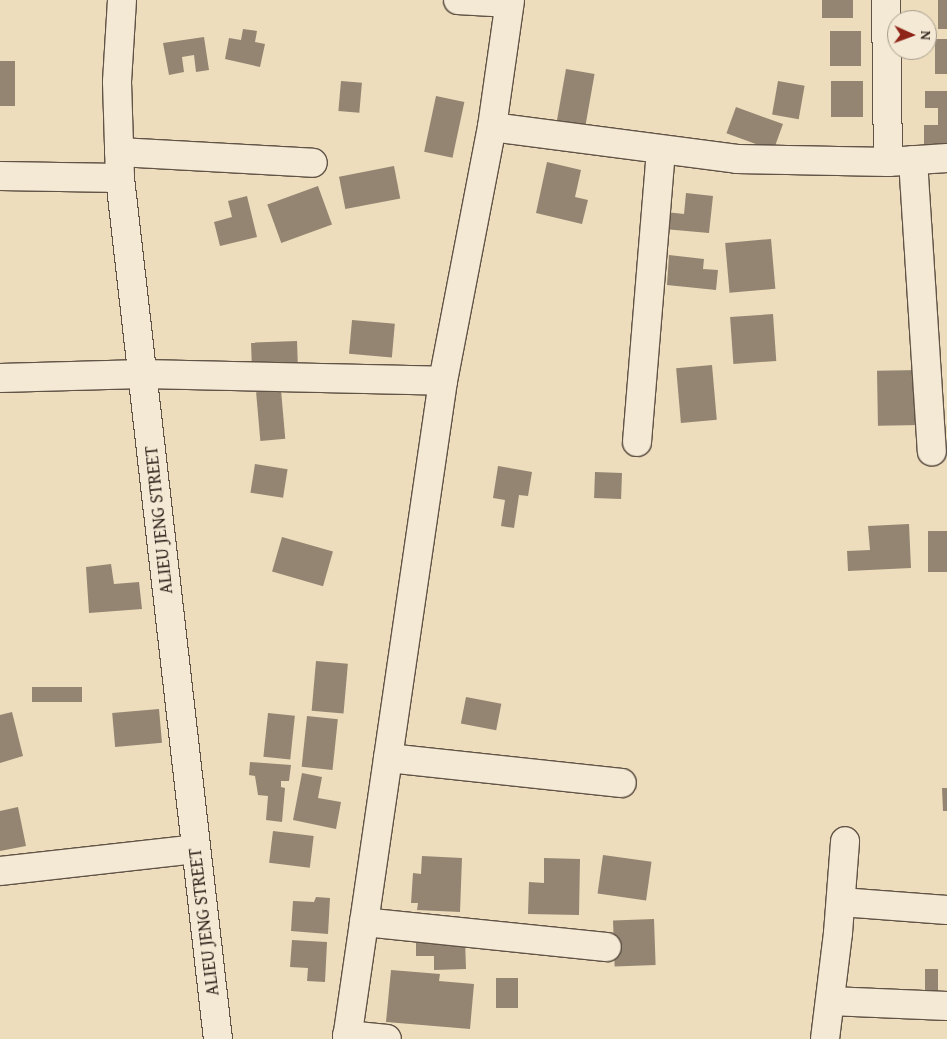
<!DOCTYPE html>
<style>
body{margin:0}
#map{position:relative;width:947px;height:1039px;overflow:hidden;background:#edddbd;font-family:"Gentium Book Plus",serif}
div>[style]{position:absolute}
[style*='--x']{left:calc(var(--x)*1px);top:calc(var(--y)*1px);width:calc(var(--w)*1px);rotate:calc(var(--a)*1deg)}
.building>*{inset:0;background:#938571;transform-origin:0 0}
.roads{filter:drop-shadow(1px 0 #615346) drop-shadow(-1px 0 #615346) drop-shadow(0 1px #615346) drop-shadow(0 -1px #615346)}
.minor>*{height:28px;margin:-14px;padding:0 14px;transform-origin:14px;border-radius:14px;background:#f3e9d4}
span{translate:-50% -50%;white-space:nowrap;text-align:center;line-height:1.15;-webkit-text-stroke:4.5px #f3e9d4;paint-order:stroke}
.street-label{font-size:18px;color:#32251e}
.north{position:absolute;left:887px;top:10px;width:50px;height:50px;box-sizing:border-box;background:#f3e9d4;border:1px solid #a69b8b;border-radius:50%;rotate:92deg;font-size:14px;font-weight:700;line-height:20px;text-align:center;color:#32251e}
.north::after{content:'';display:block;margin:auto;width:18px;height:22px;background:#8f2418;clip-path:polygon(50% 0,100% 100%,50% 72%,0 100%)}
</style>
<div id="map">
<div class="building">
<div style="left:822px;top:0;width:31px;height:18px"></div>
<div style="left:938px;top:0;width:9px;height:29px"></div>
<div style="clip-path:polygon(243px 29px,257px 31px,255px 42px,265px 44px,260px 67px,225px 59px,229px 38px,241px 40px)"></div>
<div style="left:830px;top:31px;width:31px;height:35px"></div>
<div style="clip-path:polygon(204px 37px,209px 70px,196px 72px,194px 55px,182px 57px,184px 72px,169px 75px,163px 43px)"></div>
<div style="left:935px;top:39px;width:12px;height:35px"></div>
<div style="left:0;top:61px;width:15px;height:45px"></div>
<div style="left:566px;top:69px;width:29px;height:54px;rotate:10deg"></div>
<div style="left:341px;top:81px;width:21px;height:30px;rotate:5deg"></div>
<div style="left:778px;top:81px;width:27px;height:34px;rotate:10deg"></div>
<div style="left:831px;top:81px;width:32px;height:36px"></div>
<div style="clip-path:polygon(925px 91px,947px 91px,947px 151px,924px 150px,924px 125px,938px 125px,938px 108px,925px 108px)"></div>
<div style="left:436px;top:96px;width:29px;height:57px;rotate:12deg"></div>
<div style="left:736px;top:107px;width:50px;height:28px;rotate:20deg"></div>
<div style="clip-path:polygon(547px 162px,581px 170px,575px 197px,588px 200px,582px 224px,536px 213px)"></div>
<div style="left:394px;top:166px;width:33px;height:56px;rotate:79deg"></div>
<div style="left:318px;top:186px;width:41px;height:54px;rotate:70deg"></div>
<div style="clip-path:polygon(686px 193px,713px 196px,709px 233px,664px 229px,666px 212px,684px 214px)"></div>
<div style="clip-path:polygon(247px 196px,257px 237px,220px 246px,214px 222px,232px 217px,228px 201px)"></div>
<div style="left:771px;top:239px;width:50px;height:46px;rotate:85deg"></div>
<div style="clip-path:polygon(669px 255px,704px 259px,703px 269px,718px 270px,716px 290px,667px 285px)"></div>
<div style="left:773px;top:314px;width:47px;height:43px;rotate:86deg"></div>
<div style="left:352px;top:320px;width:43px;height:34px;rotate:5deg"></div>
<div style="left:297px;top:341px;width:26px;height:46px;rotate:88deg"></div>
<div style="left:712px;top:365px;width:55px;height:36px;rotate:85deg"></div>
<div style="left:920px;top:370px;width:55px;height:43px;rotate:89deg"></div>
<div style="left:281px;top:390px;width:49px;height:25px;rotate:85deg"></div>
<div style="left:255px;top:464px;width:33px;height:29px;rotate:9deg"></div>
<div style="clip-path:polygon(498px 466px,532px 472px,528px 496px,519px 495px,514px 528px,501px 526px,505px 500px,493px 498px)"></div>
<div style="left:595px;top:472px;width:27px;height:26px;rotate:2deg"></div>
<div style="clip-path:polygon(909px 524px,911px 568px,848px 571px,847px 551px,870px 550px,868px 526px)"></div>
<div style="left:928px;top:531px;width:19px;height:41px"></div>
<div style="left:282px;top:537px;width:53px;height:36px;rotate:16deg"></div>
<div style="clip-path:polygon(111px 564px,114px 584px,139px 582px,142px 609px,89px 613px,86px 567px)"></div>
<div style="left:316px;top:661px;width:32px;height:50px;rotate:5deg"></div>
<div style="left:82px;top:687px;width:15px;height:50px;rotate:90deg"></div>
<div style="left:466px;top:697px;width:36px;height:27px;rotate:11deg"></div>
<div style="left:159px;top:709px;width:34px;height:47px;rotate:85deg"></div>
<div style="clip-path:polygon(12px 712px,23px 756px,0 763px,0 715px)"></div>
<div style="left:268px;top:713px;width:27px;height:44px;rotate:6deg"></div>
<div style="left:307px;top:716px;width:31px;height:51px;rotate:6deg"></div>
<div style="clip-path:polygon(250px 762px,291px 765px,289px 781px,281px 781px,281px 787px,285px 788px,282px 822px,266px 820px,268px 796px,258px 795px,255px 776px,249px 775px)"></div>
<div style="clip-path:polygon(302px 773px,322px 777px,318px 798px,341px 802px,336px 829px,293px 820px)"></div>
<div style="clip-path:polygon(942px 788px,947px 788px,947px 811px,943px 811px)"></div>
<div style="clip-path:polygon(18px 807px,26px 846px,0 851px,0 811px)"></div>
<div style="left:273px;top:831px;width:41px;height:32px;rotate:7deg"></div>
<div style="left:603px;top:855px;width:49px;height:39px;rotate:8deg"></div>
<div style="clip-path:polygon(422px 856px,462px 858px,460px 912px,417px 910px,418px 903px,411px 903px,413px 873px,421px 874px)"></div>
<div style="clip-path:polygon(544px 858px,580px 859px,579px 915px,528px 914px,529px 882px,544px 883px)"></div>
<div style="clip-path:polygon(316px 897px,330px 898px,328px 934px,291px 931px,293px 901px,314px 902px)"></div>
<div style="left:654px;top:919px;width:46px;height:41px;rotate:88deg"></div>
<div style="clip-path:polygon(465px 939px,466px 969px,434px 970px,434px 956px,416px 956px,416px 940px)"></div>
<div style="clip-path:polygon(292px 940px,327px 942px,325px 982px,307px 981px,308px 968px,290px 967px)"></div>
<div style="left:925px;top:969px;width:13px;height:22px"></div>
<div style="clip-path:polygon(391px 970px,440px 974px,439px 981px,474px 984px,470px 1029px,386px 1022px)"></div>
<div style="left:496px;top:978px;width:22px;height:30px"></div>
</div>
<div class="roads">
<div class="minor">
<div style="--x:122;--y:0;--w:82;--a:93.5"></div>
<div style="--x:117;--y:82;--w:96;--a:88.2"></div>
<div style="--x:120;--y:178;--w:867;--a:83.51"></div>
<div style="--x:458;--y:0;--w:51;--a:3.4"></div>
<div style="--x:886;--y:0;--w:162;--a:89.3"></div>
<div style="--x:492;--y:127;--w:247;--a:7.4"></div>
<div style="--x:737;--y:159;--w:151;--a:1.1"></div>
<div style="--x:888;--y:162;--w:59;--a:-3.9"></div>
<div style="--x:119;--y:152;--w:194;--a:3.2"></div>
<div style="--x:913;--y:160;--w:292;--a:86.3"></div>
<div style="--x:0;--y:176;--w:120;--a:1"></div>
<div style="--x:0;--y:378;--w:143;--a:-1.6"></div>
<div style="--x:143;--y:374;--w:300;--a:1.3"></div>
<div style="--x:637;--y:442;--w:292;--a:-85.3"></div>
<div style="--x:388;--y:758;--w:235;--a:6.1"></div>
<div style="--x:0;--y:871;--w:196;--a:-6.4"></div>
<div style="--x:841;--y:902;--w:106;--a:4.3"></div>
<div style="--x:364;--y:922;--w:244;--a:5.9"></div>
<div style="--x:830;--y:1001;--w:117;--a:2.4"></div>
<div style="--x:347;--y:1035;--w:40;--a:5.7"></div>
<div style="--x:347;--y:1039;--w:665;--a:-81.7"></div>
<div style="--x:443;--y:381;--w:259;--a:-79.1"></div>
<div style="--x:492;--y:127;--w:128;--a:-81.9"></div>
<div style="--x:825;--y:1039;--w:107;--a:-83"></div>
<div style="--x:838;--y:933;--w:92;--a:-85.6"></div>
</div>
</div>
<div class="street-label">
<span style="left:159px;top:520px;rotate:-96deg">ALIEU JENG STREET</span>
<span style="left:204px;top:922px;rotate:-97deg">ALIEU JENG STREET</span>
</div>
<div class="north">N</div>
</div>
